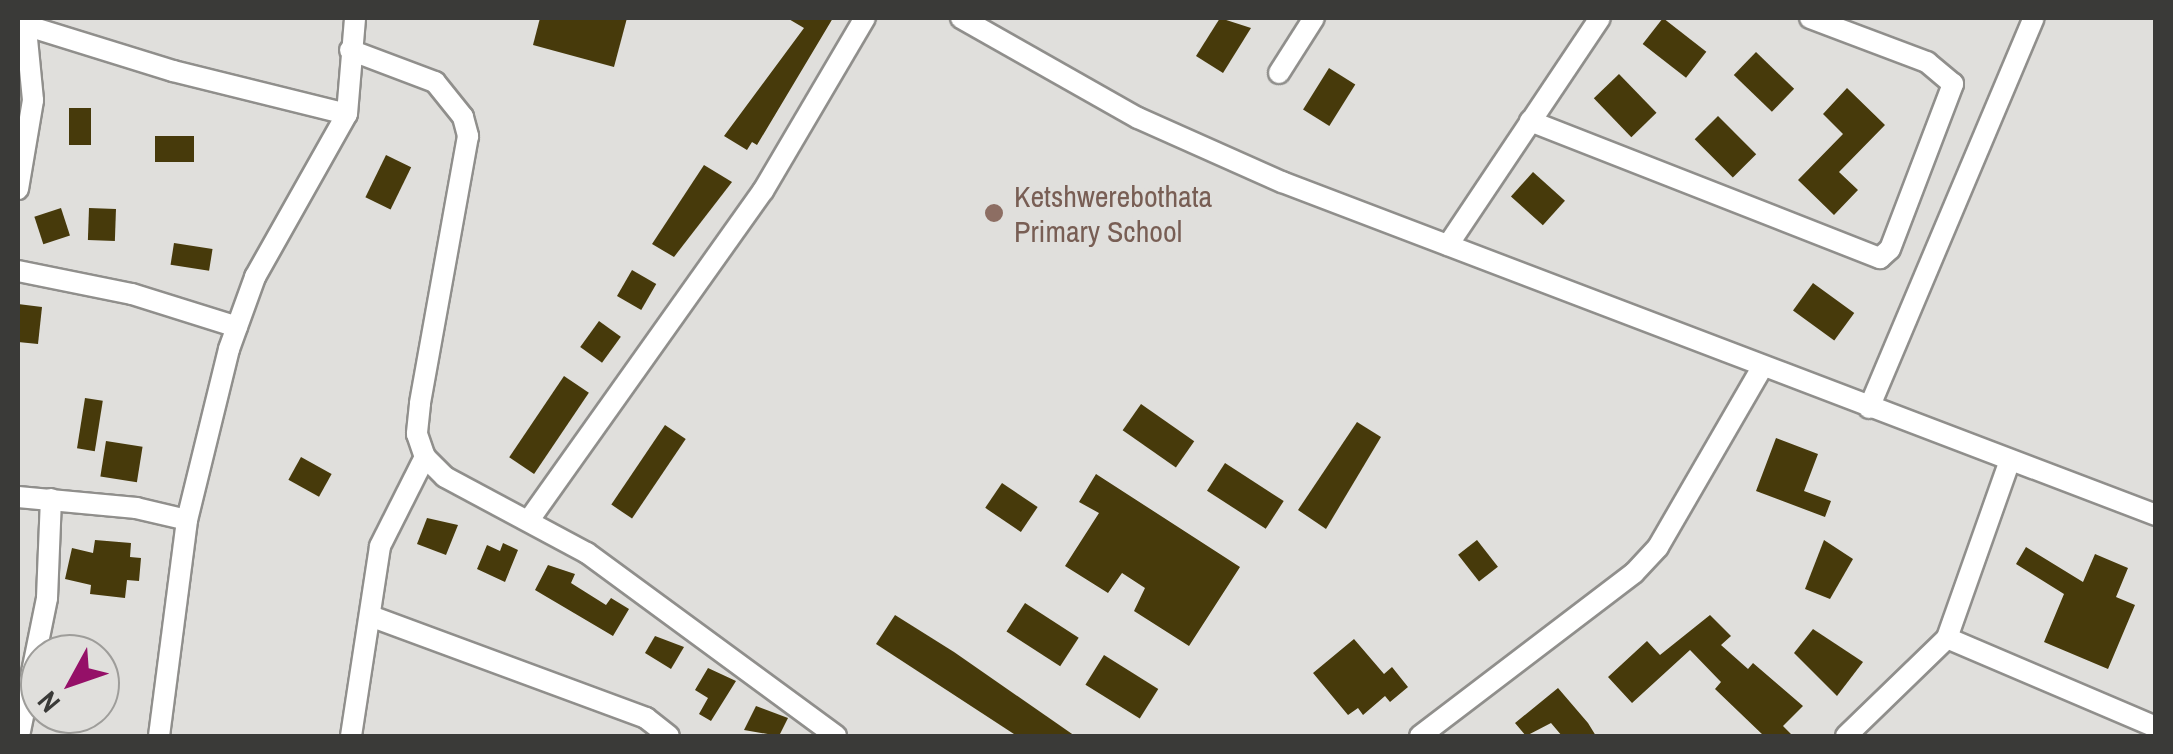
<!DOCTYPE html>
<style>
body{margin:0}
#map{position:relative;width:2173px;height:754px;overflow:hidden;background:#e0dfdc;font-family:"Archivo Narrow",sans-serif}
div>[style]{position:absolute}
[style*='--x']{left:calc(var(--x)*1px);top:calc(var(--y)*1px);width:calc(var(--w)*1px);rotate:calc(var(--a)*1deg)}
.building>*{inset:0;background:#473a0b;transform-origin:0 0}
.roads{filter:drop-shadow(2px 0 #908f8c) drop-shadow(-2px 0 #908f8c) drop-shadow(0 2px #908f8c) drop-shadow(0 -2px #908f8c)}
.minor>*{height:20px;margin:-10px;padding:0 10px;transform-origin:10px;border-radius:10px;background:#fff}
.dots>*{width:28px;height:28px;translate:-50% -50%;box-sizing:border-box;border:5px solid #e0dfdc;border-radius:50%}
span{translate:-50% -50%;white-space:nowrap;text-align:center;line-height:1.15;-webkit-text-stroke:10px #e0dfdc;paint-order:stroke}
.education-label{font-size:30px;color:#785e54}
.left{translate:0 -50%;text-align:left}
.frame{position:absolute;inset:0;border:20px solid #3a3a38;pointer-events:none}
.north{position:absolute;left:20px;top:634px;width:100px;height:100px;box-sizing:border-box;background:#e0dfdc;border:2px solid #9e9d9a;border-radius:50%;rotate:230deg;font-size:28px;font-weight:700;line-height:40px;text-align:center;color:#3a3a38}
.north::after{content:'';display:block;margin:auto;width:35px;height:45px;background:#951068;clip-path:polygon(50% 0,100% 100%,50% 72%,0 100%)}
</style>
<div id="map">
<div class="building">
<div style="clip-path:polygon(540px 18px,627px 18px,614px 67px,533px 45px)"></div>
<div style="clip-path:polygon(787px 18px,833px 18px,757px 145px,752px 142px,747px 150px,724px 136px,804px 28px)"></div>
<div style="clip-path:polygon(1220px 18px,1251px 28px,1223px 73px,1196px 56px)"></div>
<div style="left:1663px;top:18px;width:55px;height:33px;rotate:38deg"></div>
<div style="left:1756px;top:52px;width:53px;height:32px;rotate:44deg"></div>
<div style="left:1329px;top:68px;width:31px;height:49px;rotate:32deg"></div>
<div style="left:1619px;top:74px;width:54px;height:35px;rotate:46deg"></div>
<div style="clip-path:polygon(1847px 88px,1885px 125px,1839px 172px,1858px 190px,1834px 215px,1798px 180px,1843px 134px,1823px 114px)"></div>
<div style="left:69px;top:108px;width:22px;height:37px"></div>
<div style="left:1718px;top:116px;width:54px;height:33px;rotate:45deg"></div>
<div style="left:155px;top:136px;width:39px;height:26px"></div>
<div style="left:386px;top:155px;width:28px;height:47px;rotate:26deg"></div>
<div style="clip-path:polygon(704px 165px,732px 182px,674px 257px,652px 244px)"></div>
<div style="left:1533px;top:172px;width:43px;height:33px;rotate:42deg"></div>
<div style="left:61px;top:208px;width:29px;height:28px;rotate:72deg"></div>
<div style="left:89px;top:208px;width:27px;height:32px;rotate:2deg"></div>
<div style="left:174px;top:243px;width:39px;height:22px;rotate:9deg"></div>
<div style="left:632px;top:270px;width:28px;height:30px;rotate:30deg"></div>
<div style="left:1813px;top:283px;width:51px;height:34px;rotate:36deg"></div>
<div style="clip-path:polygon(18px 304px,42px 307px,38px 344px,18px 342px)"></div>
<div style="left:599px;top:321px;width:27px;height:32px;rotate:36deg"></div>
<div style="left:564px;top:376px;width:30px;height:98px;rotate:34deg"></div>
<div style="left:85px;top:398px;width:18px;height:51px;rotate:9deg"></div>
<div style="left:1141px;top:404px;width:65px;height:32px;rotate:35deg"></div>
<div style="clip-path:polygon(1357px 422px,1381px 437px,1326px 529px,1298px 510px)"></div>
<div style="left:665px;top:425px;width:25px;height:96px;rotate:34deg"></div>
<div style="clip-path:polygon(1776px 438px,1818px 454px,1804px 491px,1831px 501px,1825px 517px,1756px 491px)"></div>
<div style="left:106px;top:441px;width:37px;height:36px;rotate:9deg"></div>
<div style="left:301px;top:457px;width:35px;height:26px;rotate:29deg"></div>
<div style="left:1225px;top:463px;width:70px;height:33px;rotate:33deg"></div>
<div style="clip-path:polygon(1096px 474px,1240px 567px,1189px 646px,1134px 611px,1145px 588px,1122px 573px,1108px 593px,1065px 566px,1099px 513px,1079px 502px)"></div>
<div style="left:1002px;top:483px;width:43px;height:30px;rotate:34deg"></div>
<div style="clip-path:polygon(427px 518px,458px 525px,446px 555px,417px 544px)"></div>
<div style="clip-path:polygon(95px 540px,131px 543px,130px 557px,141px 558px,139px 581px,127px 580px,125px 598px,90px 594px,91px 585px,65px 579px,72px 548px,93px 553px)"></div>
<div style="left:1477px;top:540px;width:34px;height:24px;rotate:52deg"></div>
<div style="clip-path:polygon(1824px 540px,1853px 559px,1830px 599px,1805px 589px)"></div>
<div style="clip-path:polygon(503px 543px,518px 550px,505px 582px,477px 569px,487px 545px,500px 551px)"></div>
<div style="clip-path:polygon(2026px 547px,2083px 582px,2095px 554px,2128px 568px,2116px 597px,2135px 605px,2108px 669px,2044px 642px,2064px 594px,2016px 564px)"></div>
<div style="clip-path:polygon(548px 565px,575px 574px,571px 583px,606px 605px,611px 598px,629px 609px,613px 636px,535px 590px)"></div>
<div style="left:1025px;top:603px;width:64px;height:34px;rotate:33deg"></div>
<div style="clip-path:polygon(895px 615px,954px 652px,1075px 736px,1017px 736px,876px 644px)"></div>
<div style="clip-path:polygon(1710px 615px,1731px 636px,1721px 645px,1748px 669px,1753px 663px,1803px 706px,1783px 726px,1793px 736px,1764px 736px,1715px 689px,1721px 682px,1690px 650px,1632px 703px,1608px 677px,1647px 641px,1660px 655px)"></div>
<div style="clip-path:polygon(1813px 629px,1863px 662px,1837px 696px,1794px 653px)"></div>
<div style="clip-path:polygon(655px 636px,684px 647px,671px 669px,645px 653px)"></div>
<div style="clip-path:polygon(1354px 639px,1384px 674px,1392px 667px,1408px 687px,1390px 702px,1385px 696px,1363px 715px,1358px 708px,1348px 715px,1313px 673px)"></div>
<div style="left:1104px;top:655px;width:64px;height:35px;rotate:32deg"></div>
<div style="clip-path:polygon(708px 668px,736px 681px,711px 721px,699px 714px,708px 698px,695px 690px)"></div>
<div style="clip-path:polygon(1558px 688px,1588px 723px,1596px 736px,1562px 736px,1551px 723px,1526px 736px,1515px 723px)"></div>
<div style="clip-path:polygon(756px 706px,788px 718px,779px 736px,744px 730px)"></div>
</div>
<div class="roads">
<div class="minor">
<div style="--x:961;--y:18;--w:203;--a:29.5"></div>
<div style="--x:1138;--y:118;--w:158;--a:24"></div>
<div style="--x:1282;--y:182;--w:935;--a:20.86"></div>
<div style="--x:18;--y:23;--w:162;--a:17.2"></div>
<div style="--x:173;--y:71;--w:179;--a:13.9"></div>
<div style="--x:350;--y:50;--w:91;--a:20.6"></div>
<div style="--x:435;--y:82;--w:45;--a:51.3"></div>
<div style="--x:463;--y:117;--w:20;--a:75"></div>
<div style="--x:468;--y:136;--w:272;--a:100.2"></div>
<div style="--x:420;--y:404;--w:30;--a:96"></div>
<div style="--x:417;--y:434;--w:24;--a:71"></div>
<div style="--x:425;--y:457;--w:28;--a:45"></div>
<div style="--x:445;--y:477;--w:161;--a:28.2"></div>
<div style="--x:587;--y:553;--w:309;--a:36.3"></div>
<div style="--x:1279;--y:73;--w:65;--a:-57.5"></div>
<div style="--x:1530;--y:121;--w:376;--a:21.4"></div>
<div style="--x:1880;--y:258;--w:13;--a:-42"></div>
<div style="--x:1890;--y:249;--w:177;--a:-69.1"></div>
<div style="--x:1953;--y:84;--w:34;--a:-140"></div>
<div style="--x:1927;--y:62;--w:125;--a:-159.4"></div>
<div style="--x:18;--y:189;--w:90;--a:-80.4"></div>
<div style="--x:33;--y:100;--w:82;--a:-95.6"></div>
<div style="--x:1448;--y:245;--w:273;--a:-56.2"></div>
<div style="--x:18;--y:271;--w:116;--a:11.4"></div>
<div style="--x:132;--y:294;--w:110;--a:17.4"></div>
<div style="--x:1869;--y:408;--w:423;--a:-67.1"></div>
<div style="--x:18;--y:497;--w:119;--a:5.3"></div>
<div style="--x:136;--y:508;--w:52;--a:13.2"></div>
<div style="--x:529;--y:520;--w:404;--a:-54.6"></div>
<div style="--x:763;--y:191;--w:201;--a:-59.5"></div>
<div style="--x:373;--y:617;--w:291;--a:20.3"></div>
<div style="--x:646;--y:718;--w:29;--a:38"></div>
<div style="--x:1947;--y:638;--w:227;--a:23.1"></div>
<div style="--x:19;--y:736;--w:141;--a:-78.5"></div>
<div style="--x:47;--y:598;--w:99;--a:-87.7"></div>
<div style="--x:159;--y:736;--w:218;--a:-82.6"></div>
<div style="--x:187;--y:520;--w:176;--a:-76.2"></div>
<div style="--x:229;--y:349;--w:77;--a:-70.1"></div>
<div style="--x:255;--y:277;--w:187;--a:-60.6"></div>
<div style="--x:347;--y:114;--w:96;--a:-85.2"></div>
<div style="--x:351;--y:736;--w:192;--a:-81.3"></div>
<div style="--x:380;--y:546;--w:100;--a:-63.2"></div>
<div style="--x:1420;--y:736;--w:269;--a:-37.3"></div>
<div style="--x:1634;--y:573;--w:35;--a:-47"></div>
<div style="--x:1658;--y:547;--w:206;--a:-59.9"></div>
<div style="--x:1846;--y:736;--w:141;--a:-44.1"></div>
<div style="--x:1947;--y:638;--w:186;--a:-70.5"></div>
</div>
</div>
<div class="dots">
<div style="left:994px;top:213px;background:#8d6e63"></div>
</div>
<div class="education-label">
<span class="left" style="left:1014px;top:213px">Ketshwerebothata<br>Primary School</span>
</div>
<div class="frame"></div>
<div class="north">N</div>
</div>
